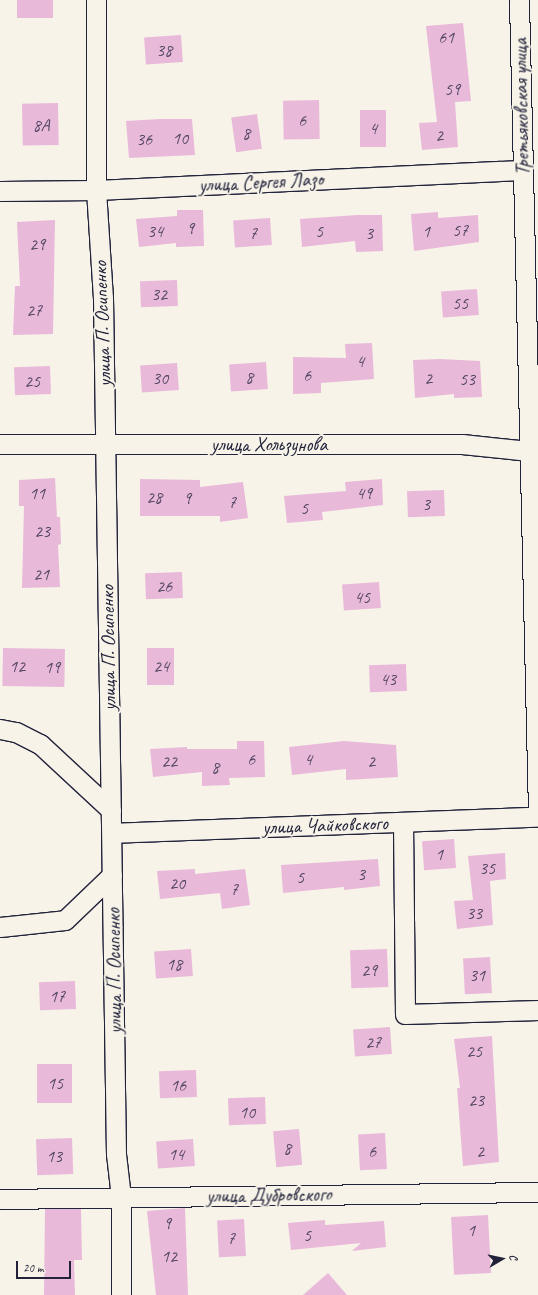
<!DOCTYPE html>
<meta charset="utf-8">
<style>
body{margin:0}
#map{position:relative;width:538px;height:1295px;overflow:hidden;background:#f7f3e8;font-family:Caveat,sans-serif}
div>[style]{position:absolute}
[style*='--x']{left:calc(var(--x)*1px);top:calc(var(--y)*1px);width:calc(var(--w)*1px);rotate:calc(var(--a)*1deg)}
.building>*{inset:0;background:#e9b9da;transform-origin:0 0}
.roads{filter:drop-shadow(1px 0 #22223b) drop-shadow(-1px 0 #22223b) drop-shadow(0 1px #22223b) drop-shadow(0 -1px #22223b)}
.minor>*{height:19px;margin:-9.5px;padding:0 9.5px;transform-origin:9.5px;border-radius:9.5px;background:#f7f3e8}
span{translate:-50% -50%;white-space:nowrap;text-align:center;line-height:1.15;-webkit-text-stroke:4px #f7f3e8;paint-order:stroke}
.number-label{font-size:18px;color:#544863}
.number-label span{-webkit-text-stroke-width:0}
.street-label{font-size:20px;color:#22223b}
.north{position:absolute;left:482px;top:1239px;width:40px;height:40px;-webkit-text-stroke:3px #f7f3e8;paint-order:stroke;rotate:81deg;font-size:11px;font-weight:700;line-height:16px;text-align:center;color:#22223b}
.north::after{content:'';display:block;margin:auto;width:14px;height:18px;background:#22223b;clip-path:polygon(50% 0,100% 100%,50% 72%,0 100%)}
.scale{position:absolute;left:16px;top:1261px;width:55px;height:18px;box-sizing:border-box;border:2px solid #22223b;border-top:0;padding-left:5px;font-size:12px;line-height:14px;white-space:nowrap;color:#22223b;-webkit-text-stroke:3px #f7f3e8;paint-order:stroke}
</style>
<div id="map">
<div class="building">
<div style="left:17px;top:0;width:36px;height:18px"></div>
<div style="clip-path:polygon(463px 23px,471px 101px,455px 102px,458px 147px,422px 150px,419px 123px,437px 122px,426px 26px)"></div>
<div style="left:181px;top:35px;width:27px;height:37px;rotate:86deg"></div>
<div style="left:319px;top:100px;width:39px;height:36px;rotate:89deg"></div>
<div style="left:58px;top:103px;width:42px;height:36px;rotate:89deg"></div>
<div style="left:360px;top:110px;width:26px;height:37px"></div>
<div style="left:257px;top:114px;width:35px;height:26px;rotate:82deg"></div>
<div style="clip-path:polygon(160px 119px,192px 119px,195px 155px,129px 158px,126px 121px)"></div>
<div style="clip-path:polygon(177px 210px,203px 210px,204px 246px,176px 247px,176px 243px,139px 247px,136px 219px,177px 216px)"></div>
<div style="clip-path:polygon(438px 212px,438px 218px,478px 215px,479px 242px,414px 251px,411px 214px)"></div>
<div style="clip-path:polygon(357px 215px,382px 215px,383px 251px,356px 252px,355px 241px,302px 247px,300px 219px)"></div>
<div style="left:270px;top:218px;width:27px;height:37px;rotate:86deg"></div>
<div style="clip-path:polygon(55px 220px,53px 334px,13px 335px,15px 286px,20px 286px,17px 222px)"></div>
<div style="left:177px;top:280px;width:26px;height:37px;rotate:88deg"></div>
<div style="left:477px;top:289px;width:26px;height:36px;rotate:86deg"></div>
<div style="clip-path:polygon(372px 343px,374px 379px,321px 383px,321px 393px,293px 394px,293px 357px,346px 358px,345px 344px)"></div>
<div style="clip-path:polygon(440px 359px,480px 361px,482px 397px,454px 398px,454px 394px,415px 398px,413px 360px)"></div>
<div style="left:266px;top:362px;width:27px;height:37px;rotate:86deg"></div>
<div style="left:177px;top:363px;width:27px;height:37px;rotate:86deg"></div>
<div style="left:50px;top:366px;width:28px;height:36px;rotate:88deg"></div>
<div style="clip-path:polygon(55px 478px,57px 517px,60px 517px,61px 544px,58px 545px,60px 587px,22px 588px,24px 506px,19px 506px,19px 480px)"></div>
<div style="clip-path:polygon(140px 479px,200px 480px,200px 487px,243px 482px,248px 518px,220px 522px,220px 516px,140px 516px)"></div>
<div style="clip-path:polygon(382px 479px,383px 505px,322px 512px,323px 520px,287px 523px,284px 496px,346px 491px,345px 482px)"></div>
<div style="left:444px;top:490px;width:26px;height:37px;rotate:88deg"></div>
<div style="left:182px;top:572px;width:26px;height:37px;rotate:88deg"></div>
<div style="left:379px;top:582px;width:26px;height:37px;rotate:86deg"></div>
<div style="left:3px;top:648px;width:62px;height:38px;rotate:1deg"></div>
<div style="left:147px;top:648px;width:27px;height:37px"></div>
<div style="left:406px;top:664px;width:27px;height:37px;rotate:88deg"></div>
<div style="clip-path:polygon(237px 741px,264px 741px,265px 777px,229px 778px,230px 785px,202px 786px,202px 772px,153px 777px,150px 749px,187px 747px,187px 749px,237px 749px)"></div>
<div style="clip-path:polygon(344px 741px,396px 745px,398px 777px,346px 780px,346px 769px,292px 775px,289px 747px)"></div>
<div style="left:454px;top:839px;width:29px;height:32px;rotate:86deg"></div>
<div style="clip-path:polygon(505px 853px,506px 879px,490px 881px,493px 925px,457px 929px,454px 901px,473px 900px,468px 856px)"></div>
<div style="clip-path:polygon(378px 859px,380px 886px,344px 890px,344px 887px,283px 893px,281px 865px)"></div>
<div style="clip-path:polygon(195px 869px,195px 874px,245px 869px,250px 905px,222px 909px,220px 893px,160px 899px,157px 871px)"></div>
<div style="left:191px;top:949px;width:27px;height:37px;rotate:86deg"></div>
<div style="left:387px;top:949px;width:38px;height:37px;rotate:88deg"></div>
<div style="left:490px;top:957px;width:36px;height:27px;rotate:87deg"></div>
<div style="left:75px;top:981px;width:28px;height:36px;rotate:88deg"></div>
<div style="left:390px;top:1027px;width:27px;height:37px;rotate:86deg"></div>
<div style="clip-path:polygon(492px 1036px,499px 1162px,463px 1166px,457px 1088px,460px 1088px,454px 1039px)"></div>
<div style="left:37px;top:1064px;width:35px;height:39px"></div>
<div style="left:196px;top:1070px;width:27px;height:37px;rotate:88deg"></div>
<div style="left:265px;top:1097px;width:27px;height:37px;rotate:88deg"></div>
<div style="left:299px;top:1129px;width:36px;height:26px;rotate:85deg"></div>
<div style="left:385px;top:1133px;width:36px;height:27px;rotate:87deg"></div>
<div style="left:72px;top:1138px;width:36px;height:36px;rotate:88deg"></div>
<div style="left:193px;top:1139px;width:27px;height:37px;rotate:86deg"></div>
<div style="clip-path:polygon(185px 1208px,188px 1295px,156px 1295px,147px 1211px)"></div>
<div style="clip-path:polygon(45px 1209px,81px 1209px,82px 1260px,74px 1260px,75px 1295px,44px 1295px)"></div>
<div style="left:488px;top:1215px;width:58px;height:37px;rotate:87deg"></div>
<div style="left:244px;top:1219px;width:37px;height:27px;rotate:87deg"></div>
<div style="clip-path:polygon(325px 1220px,325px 1225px,384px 1221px,386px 1247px,352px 1251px,361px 1243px,291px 1250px,288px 1223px)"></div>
<div style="clip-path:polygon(328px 1273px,347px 1295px,303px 1295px)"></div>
</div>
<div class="roads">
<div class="minor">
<div style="--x:96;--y:0;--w:190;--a:90"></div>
<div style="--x:96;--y:190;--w:108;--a:86.3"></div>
<div style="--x:103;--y:298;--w:856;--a:89.13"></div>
<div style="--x:116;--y:1154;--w:43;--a:83.4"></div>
<div style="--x:121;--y:1197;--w:98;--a:90"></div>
<div style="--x:519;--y:0;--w:814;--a:88.66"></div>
<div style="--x:0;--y:191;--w:96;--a:-0.6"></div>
<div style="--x:96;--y:190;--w:426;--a:-2.7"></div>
<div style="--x:0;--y:444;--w:462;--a:0"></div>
<div style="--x:462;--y:444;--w:76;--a:6"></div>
<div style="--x:0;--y:729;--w:16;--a:11"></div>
<div style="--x:16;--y:732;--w:27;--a:27"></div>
<div style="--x:40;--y:744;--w:97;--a:42.9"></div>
<div style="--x:403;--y:822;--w:192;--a:89.4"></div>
<div style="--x:405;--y:1014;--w:133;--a:-1.7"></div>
<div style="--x:112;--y:833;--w:426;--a:-2.2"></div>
<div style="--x:0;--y:927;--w:65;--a:-6.1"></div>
<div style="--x:65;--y:920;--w:65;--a:-43.8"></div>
<div style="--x:0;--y:1199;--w:538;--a:-0.75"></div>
</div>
</div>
<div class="number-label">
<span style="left:446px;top:37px">61</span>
<span style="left:164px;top:50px">38</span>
<span style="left:452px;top:89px">59</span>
<span style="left:302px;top:120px">6</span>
<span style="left:41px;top:125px">8А</span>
<span style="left:373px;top:128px">4</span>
<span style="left:246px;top:133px">8</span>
<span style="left:439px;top:135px">2</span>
<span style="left:180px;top:138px">10</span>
<span style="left:144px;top:139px">36</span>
<span style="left:190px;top:228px">9</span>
<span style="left:460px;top:230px">57</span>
<span style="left:155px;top:231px">34</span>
<span style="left:319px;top:231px">5</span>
<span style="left:426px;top:231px">1</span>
<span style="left:253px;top:233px">7</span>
<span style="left:369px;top:233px">3</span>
<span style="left:37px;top:244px">29</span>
<span style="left:159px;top:294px">32</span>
<span style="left:460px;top:303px">55</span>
<span style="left:34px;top:310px">27</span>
<span style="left:360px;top:361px">4</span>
<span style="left:307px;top:375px">6</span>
<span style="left:249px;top:377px">8</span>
<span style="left:160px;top:378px">30</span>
<span style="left:428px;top:378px">2</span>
<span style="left:467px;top:379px">53</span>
<span style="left:32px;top:381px">25</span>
<span style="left:37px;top:493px">11</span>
<span style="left:364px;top:493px">49</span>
<span style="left:154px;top:497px">28</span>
<span style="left:187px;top:498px">9</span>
<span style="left:232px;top:502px">7</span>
<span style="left:426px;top:504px">3</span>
<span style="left:304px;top:508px">5</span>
<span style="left:42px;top:531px">23</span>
<span style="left:41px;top:574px">21</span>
<span style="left:164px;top:586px">26</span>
<span style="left:362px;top:597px">45</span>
<span style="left:17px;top:666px">12</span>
<span style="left:161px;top:666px">24</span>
<span style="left:52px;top:667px">19</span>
<span style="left:388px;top:679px">43</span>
<span style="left:251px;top:759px">6</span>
<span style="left:308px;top:759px">4</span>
<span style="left:169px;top:761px">22</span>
<span style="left:371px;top:761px">2</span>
<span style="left:215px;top:767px">8</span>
<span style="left:439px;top:854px">1</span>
<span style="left:487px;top:868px">35</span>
<span style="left:361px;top:874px">3</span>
<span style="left:300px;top:877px">5</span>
<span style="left:177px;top:883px">20</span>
<span style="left:234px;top:889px">7</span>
<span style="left:474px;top:913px">33</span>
<span style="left:174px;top:964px">18</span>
<span style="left:369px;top:970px">29</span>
<span style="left:477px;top:975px">31</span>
<span style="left:57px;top:996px">17</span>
<span style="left:373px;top:1042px">27</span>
<span style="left:474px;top:1051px">25</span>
<span style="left:55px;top:1083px">15</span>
<span style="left:178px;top:1085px">16</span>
<span style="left:476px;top:1100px">23</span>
<span style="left:247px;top:1112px">10</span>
<span style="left:287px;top:1148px">8</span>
<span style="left:372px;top:1151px">6</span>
<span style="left:480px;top:1151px">2</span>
<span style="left:176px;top:1154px">14</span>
<span style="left:54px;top:1156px">13</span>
<span style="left:167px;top:1223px">9</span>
<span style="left:471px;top:1230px">1</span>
<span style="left:307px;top:1235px">5</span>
<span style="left:231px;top:1238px">7</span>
<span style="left:169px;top:1256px">12</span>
</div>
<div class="street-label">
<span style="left:521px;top:107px;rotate:-91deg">Третьяковская улица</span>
<span style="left:261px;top:182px;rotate:-3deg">улица Сергея Лазо</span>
<span style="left:102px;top:324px;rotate:-92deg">улица П. Осипенко</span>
<span style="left:269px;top:444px">улица Хользунова</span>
<span style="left:108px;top:648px;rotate:-91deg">улица П. Осипенко</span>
<span style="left:325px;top:825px;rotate:-2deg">улица Чайковского</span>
<span style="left:114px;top:971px;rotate:-91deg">улица П. Осипенко</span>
<span style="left:269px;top:1195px;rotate:-1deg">улица Дубровского</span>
</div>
<div class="north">С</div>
<div class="scale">20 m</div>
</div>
